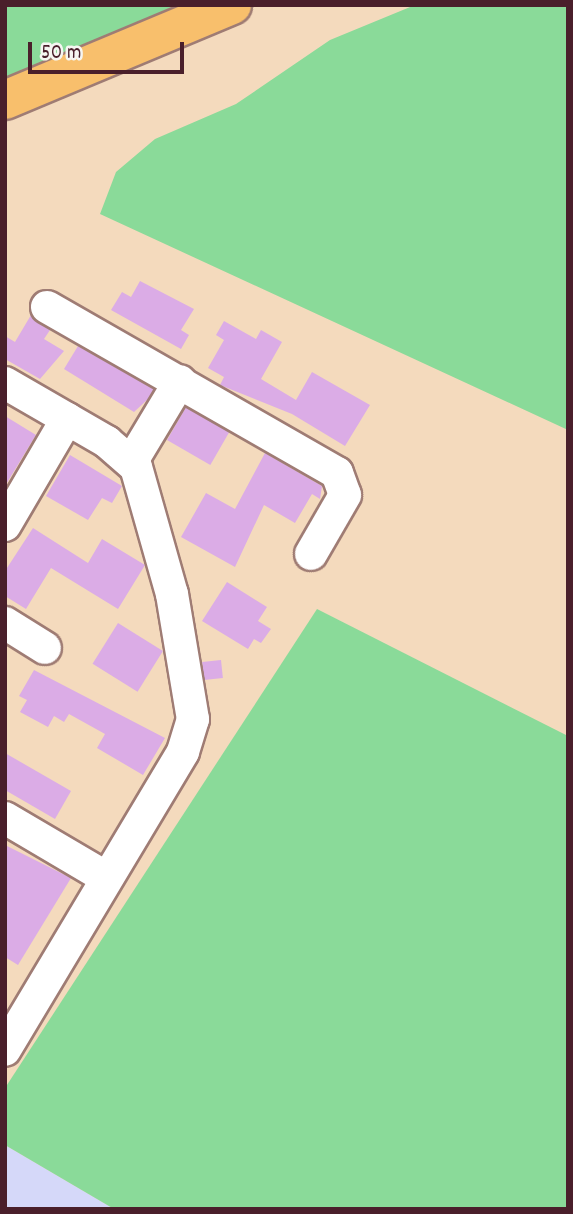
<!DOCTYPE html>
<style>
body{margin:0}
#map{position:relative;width:573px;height:1214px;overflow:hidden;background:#f4dabd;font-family:Dekko,sans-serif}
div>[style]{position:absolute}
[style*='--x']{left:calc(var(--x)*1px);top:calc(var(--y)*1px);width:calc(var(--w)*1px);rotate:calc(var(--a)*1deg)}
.built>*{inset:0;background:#d5d8f9}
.green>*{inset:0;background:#8ada99}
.building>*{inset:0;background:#dbace6;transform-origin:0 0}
.roads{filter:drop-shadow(2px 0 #9f7c74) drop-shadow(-2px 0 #9f7c74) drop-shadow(0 2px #9f7c74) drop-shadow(0 -2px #9f7c74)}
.minor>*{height:32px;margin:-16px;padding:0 16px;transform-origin:16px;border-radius:16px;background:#fff}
.major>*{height:38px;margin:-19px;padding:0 19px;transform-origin:19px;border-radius:19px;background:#f8bf6c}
span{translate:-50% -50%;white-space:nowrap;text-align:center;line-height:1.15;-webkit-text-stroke:5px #f6f6f2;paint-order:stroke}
.frame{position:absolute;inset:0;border:7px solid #4a1f2b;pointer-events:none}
.scale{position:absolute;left:28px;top:42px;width:156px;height:32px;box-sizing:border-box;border:4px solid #4a1f2b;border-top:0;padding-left:9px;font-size:21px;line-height:24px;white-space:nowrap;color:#4a1f2b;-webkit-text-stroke:5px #f6f6f2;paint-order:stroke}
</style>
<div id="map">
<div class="built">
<div style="clip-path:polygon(5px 1145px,114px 1209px,5px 1209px)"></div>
</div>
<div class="green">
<div style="clip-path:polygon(5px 5px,177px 5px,5px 80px)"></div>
<div style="clip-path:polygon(415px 5px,568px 5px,568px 430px,100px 214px,116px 172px,155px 139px,236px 104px,330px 40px)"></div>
<div style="clip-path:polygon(317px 609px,568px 736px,568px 1209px,114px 1209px,5px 1145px,5px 1088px)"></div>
</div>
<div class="building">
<div style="clip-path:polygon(140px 281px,194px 309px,181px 330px,189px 335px,181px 349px,111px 310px,122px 292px,131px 297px)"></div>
<div style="clip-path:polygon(31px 315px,50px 330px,44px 339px,64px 351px,40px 379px,5px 359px,5px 336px,15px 342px)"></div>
<div style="clip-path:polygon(224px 321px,256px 339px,261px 330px,282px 342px,261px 379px,296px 400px,312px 372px,370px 405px,345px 446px,292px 414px,220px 385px,224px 377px,208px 368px,224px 340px,216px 335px)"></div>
<div style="clip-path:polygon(78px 346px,154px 389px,148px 399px,134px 412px,64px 369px)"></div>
<div style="left:186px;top:407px;width:50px;height:38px;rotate:30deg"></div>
<div style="clip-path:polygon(5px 416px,36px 435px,5px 486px)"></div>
<div style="clip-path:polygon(265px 453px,322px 486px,320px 499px,312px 494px,295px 523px,264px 505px,235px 567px,181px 537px,206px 493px,235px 509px)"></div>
<div style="clip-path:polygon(70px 455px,122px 486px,112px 503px,102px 498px,88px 520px,46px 496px)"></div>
<div style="clip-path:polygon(33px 528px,88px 563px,102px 539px,145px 565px,118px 609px,51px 568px,26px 609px,5px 596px,5px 571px)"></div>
<div style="clip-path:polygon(227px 582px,267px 607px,258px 621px,271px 629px,261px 643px,254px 639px,248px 649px,202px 621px)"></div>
<div style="left:118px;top:623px;width:53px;height:48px;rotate:32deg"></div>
<div style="left:221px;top:660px;width:18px;height:19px;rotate:84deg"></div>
<div style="clip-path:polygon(34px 670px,165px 738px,143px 775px,97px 748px,105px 734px,69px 714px,64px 722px,54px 716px,48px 727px,20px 712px,27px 700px,19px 696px)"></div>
<div style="clip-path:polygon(5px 753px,71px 791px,55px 819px,5px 790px)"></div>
<div style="clip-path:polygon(5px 845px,71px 878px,18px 965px,5px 957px)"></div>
</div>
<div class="roads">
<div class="minor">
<div style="--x:47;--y:307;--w:334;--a:29.8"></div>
<div style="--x:337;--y:473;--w:23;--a:70"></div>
<div style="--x:345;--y:495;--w:68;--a:120"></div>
<div style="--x:5;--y:383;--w:118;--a:30"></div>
<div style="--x:107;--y:442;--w:38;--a:41"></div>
<div style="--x:136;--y:467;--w:132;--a:74.2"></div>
<div style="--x:172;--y:594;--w:127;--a:80.5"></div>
<div style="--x:193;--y:719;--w:34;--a:107"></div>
<div style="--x:183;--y:752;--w:347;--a:120.9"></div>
<div style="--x:132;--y:461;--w:93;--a:-59"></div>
<div style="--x:5;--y:525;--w:123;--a:-59.7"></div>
<div style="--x:5;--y:623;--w:47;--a:32"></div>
<div style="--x:5;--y:818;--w:116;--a:30.5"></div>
</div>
<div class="major">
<div style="--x:5;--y:100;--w:246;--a:-22.7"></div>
</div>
</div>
<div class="frame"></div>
<div class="scale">50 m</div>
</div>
